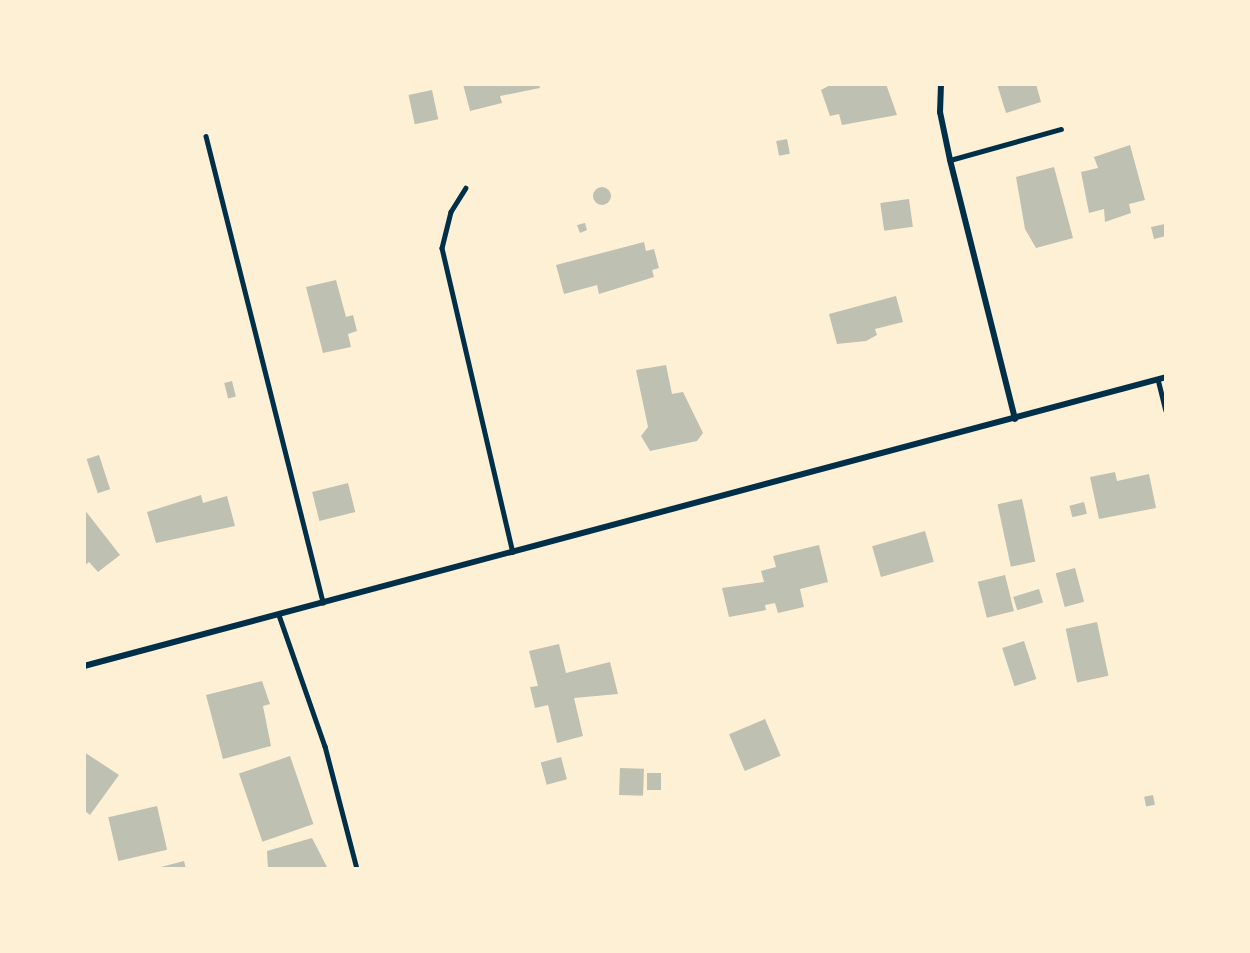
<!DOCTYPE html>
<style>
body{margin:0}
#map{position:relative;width:1250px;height:953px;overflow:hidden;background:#fdf0d5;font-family:"Space Grotesk",sans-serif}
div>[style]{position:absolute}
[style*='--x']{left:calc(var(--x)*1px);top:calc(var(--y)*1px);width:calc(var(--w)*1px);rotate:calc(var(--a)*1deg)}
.building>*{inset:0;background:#bec0b2;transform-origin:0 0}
.round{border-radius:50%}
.service>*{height:4.5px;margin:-2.25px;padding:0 2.25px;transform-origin:2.25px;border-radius:2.25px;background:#003049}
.minor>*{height:6px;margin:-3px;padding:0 3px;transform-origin:3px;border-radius:3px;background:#003049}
span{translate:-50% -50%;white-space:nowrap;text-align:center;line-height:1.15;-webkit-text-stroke:5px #fdf0d5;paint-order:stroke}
.frame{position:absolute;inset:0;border:86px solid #fdf0d5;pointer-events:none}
</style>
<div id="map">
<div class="building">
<div style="clip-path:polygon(463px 84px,539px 84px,540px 88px,500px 96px,502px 103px,470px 111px)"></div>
<div style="clip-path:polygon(832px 84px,886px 84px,897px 115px,842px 125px,839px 114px,830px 116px,821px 90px)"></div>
<div style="clip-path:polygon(997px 84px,1036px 84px,1041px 102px,1006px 113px)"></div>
<div style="left:432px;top:90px;width:30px;height:24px;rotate:78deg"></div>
<div style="left:787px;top:139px;width:15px;height:11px;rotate:79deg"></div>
<div style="clip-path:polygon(1130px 145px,1145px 200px,1129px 204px,1131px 213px,1105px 222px,1104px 209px,1089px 213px,1081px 172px,1098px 168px,1094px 157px)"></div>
<div style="clip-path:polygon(1054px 167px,1073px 238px,1036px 248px,1025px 229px,1016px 177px)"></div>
<div class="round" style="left:593px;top:187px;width:18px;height:18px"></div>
<div style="left:909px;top:199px;width:28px;height:29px;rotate:82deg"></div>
<div style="clip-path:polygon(585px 223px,587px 230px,580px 233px,577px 225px)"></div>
<div style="clip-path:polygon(1165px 224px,1166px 236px,1154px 239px,1151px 227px)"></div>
<div style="clip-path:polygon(644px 242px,646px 251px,654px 249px,659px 268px,652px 270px,654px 277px,599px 294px,597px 285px,564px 294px,556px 265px)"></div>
<div style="clip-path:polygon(336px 280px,346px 317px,353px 315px,357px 331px,348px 334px,351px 347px,323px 353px,306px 287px)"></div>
<div style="clip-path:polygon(896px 296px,903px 322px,875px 329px,877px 335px,866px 341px,837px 344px,829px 314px)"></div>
<div style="clip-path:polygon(666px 365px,672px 394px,683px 392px,703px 433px,697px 441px,650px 451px,641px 436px,648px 427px,636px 370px)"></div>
<div style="left:232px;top:381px;width:16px;height:8px;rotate:76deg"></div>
<div style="left:99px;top:455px;width:36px;height:13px;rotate:72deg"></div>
<div style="clip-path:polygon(1115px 472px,1117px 481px,1149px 474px,1156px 508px,1099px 519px,1090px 477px)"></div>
<div style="left:348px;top:483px;width:30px;height:37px;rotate:76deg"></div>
<div style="clip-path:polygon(201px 495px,203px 503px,227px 496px,235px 526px,156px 543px,147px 512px)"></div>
<div style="left:1022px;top:499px;width:64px;height:25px;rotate:78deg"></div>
<div style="left:1084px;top:502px;width:12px;height:15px;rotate:76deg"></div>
<div style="clip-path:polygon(84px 509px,120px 555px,98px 572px,89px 562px,84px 566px)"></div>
<div style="left:925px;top:531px;width:32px;height:55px;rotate:74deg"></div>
<div style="clip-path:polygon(819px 545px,828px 582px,800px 589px,804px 607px,778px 613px,775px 603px,765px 605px,766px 610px,729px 617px,722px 588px,764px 582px,761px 571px,776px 567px,773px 556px)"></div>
<div style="left:1075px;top:568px;width:35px;height:20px;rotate:75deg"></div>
<div style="left:1005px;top:575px;width:37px;height:28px;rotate:76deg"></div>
<div style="left:1039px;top:589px;width:14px;height:27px;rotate:73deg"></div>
<div style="left:1097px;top:622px;width:55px;height:32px;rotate:78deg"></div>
<div style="left:1024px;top:641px;width:40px;height:23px;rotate:72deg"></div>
<div style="clip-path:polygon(559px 644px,566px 673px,610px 662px,618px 694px,574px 698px,583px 736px,557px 743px,548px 705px,535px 708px,530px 687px,538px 686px,529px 651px)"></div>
<div style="clip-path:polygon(262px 681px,270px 704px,263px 706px,271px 746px,223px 759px,206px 695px)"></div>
<div style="left:765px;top:719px;width:40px;height:39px;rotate:67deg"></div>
<div style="clip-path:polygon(84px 752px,119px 775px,90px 815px,84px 810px)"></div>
<div style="left:290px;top:756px;width:72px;height:54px;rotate:71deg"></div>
<div style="left:561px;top:757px;width:23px;height:21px;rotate:75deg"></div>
<div style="left:620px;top:768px;width:24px;height:27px;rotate:2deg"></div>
<div style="left:647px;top:773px;width:14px;height:17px"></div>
<div style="left:1153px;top:795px;width:10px;height:9px;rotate:79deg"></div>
<div style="left:157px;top:806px;width:45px;height:50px;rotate:77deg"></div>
<div style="clip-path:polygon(312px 838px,328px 869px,268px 869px,267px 851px)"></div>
<div style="clip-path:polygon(184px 861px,186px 869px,157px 869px,157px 868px)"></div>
</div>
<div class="service">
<div style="--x:206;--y:136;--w:481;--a:75.9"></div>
<div style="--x:950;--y:160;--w:115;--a:-15.6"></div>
<div style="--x:466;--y:188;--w:28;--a:122"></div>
<div style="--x:451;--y:212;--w:37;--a:104"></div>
<div style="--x:442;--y:248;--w:312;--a:76.9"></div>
<div style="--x:1158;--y:379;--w:32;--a:76"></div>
<div style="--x:279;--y:615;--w:139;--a:70.7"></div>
<div style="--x:325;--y:746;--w:127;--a:75.4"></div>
</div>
<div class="minor">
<div style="--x:941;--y:84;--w:28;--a:92"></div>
<div style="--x:940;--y:112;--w:49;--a:78.2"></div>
<div style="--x:950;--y:160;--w:267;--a:75.9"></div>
<div style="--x:84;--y:666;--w:1120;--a:-14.95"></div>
</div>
<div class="frame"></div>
</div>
